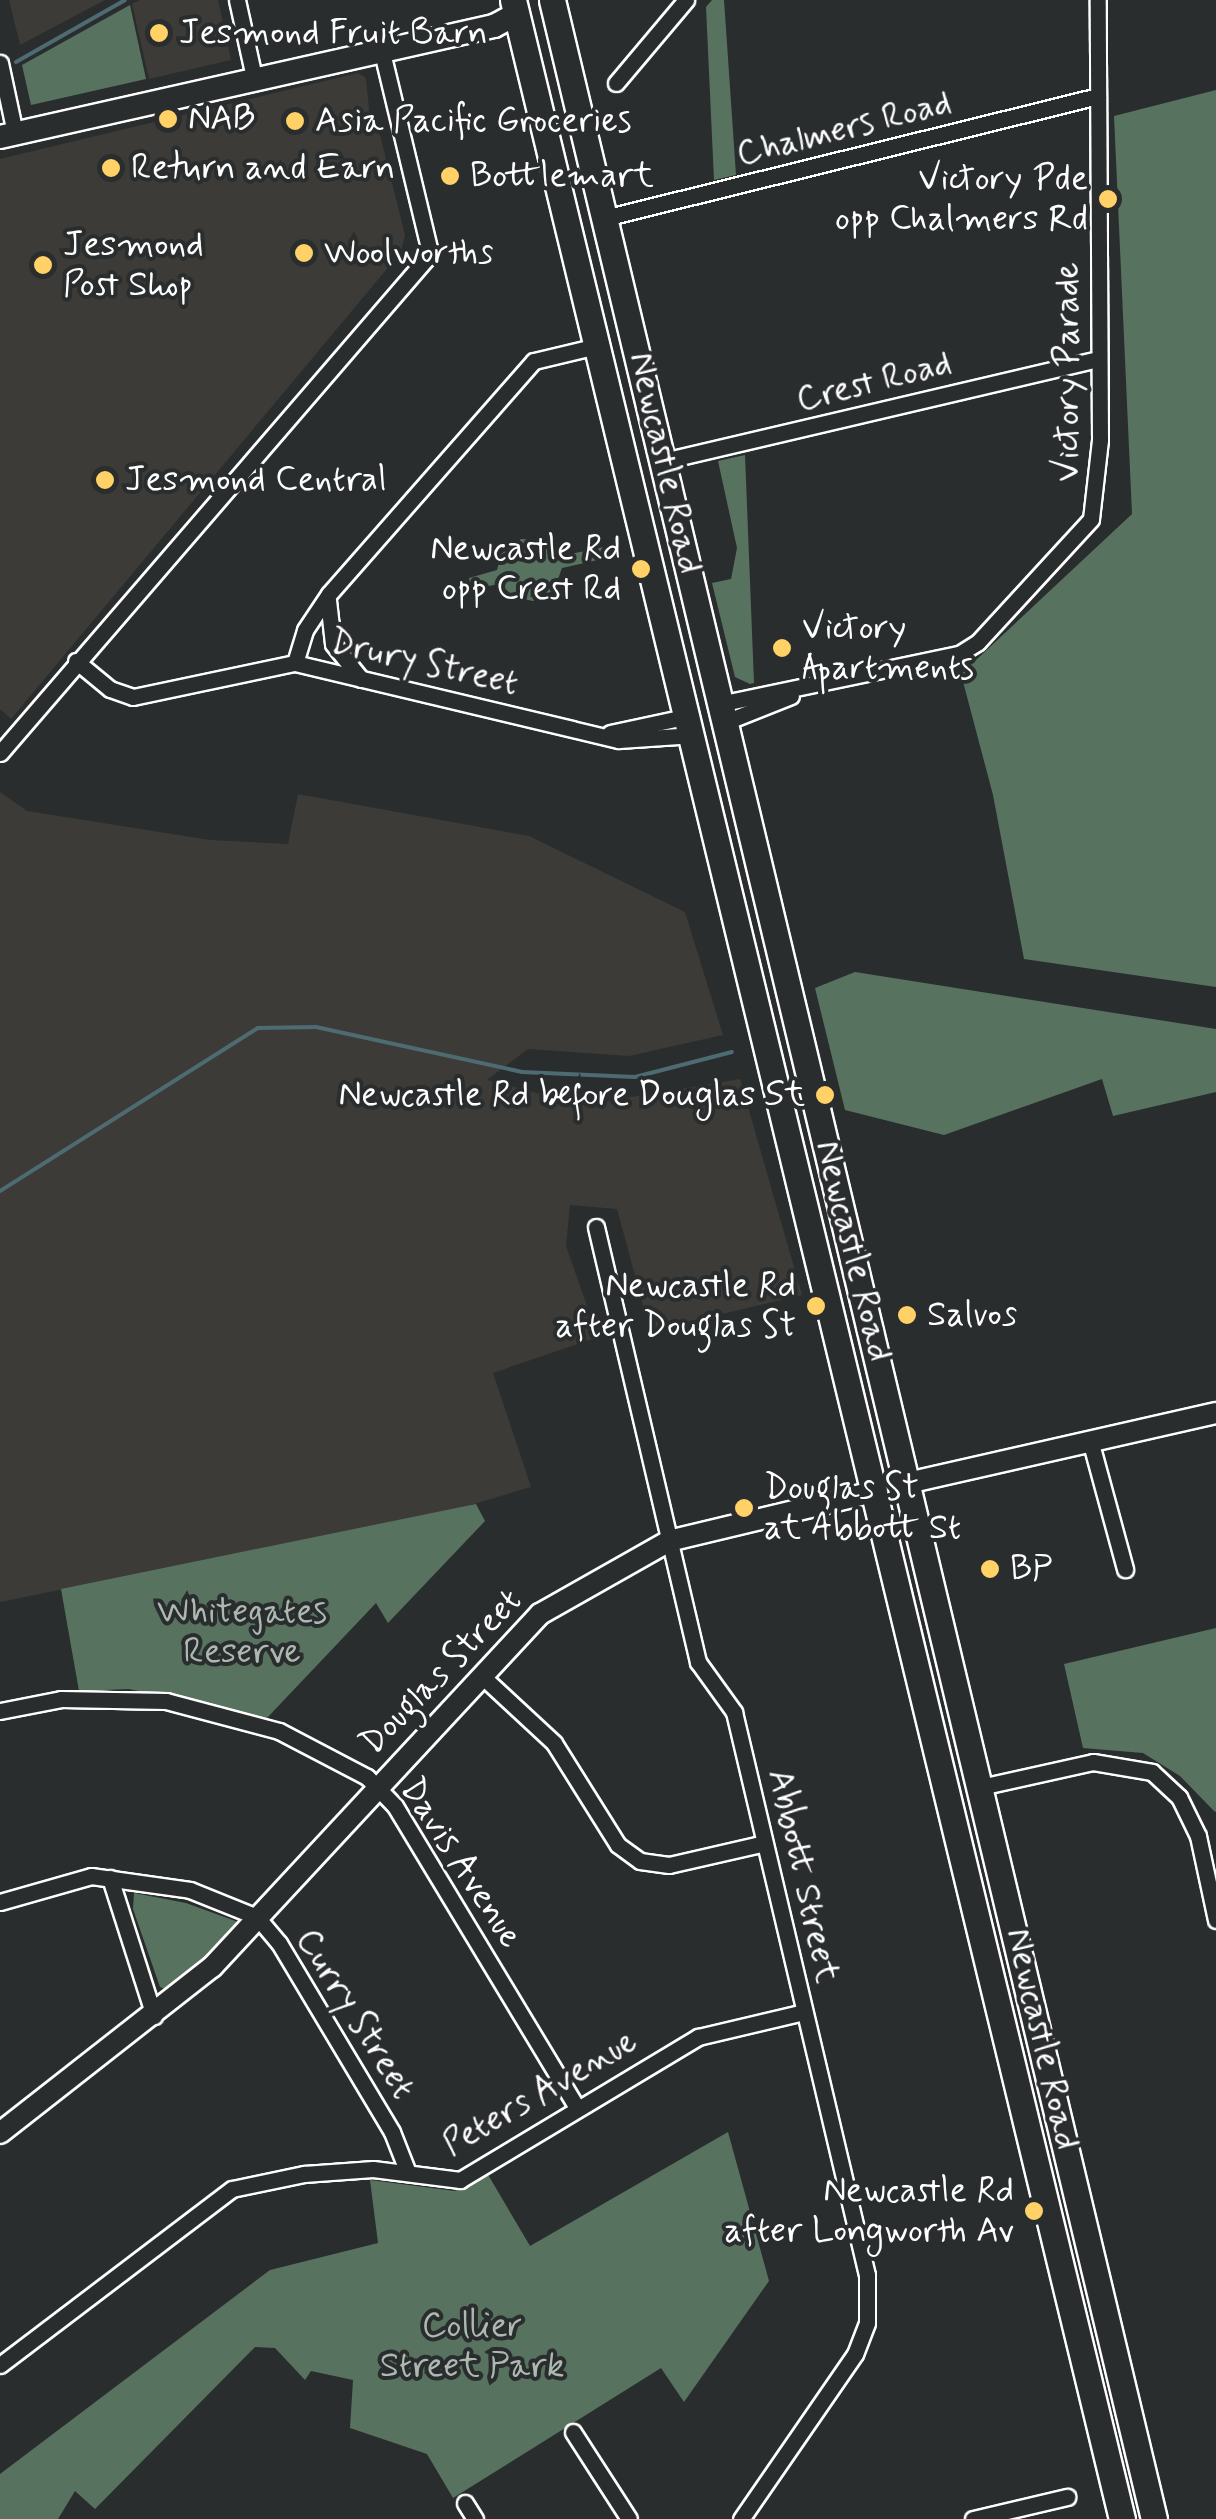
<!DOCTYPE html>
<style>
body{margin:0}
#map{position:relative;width:1216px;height:2519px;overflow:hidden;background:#2a2d2e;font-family:Mynerve,sans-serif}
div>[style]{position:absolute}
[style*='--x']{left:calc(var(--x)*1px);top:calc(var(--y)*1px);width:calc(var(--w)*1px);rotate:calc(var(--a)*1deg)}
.built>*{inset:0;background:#3c3b37}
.green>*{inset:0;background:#587260}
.stream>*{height:4px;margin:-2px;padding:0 2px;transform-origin:2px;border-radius:2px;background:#4e6b72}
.roads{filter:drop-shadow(2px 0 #fff) drop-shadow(-2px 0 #fff) drop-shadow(0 2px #fff) drop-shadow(0 -2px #fff)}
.minor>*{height:15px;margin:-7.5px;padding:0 7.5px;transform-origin:7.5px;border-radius:7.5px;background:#2a2d2e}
.tertiary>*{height:20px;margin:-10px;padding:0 10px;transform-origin:10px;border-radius:10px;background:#2a2d2e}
.secondary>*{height:22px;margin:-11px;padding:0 11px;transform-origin:11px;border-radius:11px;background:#2a2d2e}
.trunk>*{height:25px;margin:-12.5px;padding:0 12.5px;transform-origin:12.5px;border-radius:12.5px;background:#2a2d2e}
.dots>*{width:28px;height:28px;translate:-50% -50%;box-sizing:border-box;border:5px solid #2a2d2e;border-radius:50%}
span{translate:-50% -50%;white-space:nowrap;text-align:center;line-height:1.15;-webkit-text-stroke:8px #2a2d2e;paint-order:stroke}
.poi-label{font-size:35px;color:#fff}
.left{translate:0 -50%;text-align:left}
.right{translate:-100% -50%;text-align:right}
.street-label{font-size:35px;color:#fff}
.park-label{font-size:35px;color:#acb8b0}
</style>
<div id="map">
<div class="built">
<div style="clip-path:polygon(9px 0,105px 0,20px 45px)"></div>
<div style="clip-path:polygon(140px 0,218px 0,231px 60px,149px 79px,132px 4px)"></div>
<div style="clip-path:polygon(358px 73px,366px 78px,371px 129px,380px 135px,405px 235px,401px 252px,11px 719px,0 709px,0 159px)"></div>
<div style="clip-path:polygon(0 792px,27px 811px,210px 840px,288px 844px,298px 794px,529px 836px,685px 912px,723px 1035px,629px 1056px,528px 1049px,487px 1080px,584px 1105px,740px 1079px,802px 1295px,650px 1331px,617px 1209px,570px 1205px,566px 1246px,598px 1337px,493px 1373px,531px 1487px,454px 1510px,0 1602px)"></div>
</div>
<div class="green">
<div style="clip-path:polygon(712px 0,724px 0,736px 175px,714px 180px,706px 7px)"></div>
<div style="clip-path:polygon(130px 5px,146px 79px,31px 105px,22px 65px)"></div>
<div style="clip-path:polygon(1216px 90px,1216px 987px,1024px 959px,993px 795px,961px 674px,1132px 514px,1114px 116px)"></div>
<div style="clip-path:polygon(745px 455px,754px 683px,750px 684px,735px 677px,712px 583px,731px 579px,737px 548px,718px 461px)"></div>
<div style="clip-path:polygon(521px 539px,539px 540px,561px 556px,618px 544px,620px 555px,562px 568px,554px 590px,533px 601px,514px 597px,500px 584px,471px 589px,469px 578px,497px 570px,501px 554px)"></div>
<div style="clip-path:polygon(855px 972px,1216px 1029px,1216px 1092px,1113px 1116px,1102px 1079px,944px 1135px,845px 1110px,815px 988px)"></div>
<div style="clip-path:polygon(476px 1504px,485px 1521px,388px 1623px,376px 1603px,267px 1718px,129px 1689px,79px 1691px,61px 1589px)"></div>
<div style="clip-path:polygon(1216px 1628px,1216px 1811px,1215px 1812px,1180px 1776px,1143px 1753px,1083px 1748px,1064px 1664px)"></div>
<div style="clip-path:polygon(134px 1893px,186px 1903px,238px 1922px,172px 1992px,160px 1987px,133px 1909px)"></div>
<div style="clip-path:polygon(728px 2132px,769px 2281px,684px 2402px,661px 2368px,453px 2498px,427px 2454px,350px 2428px,353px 2380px,311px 2371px,305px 2380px,275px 2348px,255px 2347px,95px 2509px,75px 2491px,58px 2519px,0 2519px,0 2474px,270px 2270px,378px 2243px,370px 2180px,455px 2191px,487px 2173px,530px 2246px)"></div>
</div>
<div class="stream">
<div style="--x:16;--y:62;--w:125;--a:-29.6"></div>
<div style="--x:0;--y:1191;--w:305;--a:-32.3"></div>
<div style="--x:258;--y:1028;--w:58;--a:-1"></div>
<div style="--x:316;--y:1027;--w:211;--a:12.3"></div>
<div style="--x:522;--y:1072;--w:113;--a:2.5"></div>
<div style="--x:635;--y:1077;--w:100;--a:-14.5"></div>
</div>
<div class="roads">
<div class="minor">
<div style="--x:237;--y:0;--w:79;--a:77.6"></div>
<div style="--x:0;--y:63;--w:72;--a:77.9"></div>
<div style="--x:616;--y:83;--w:109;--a:-49.9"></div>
<div style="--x:604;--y:218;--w:509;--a:-13.87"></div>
<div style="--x:663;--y:461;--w:447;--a:-13.2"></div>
<div style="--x:328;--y:600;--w:44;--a:83.5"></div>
<div style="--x:333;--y:644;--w:45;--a:51.3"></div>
<div style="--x:76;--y:661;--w:44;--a:39.5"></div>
<div style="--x:110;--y:689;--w:24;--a:19"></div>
<div style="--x:133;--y:697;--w:166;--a:-11.9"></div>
<div style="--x:295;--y:663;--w:333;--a:13.4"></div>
<div style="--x:619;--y:740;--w:75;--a:-3.8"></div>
<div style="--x:295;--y:663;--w:34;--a:-73"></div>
<div style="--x:305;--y:630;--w:43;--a:-56.3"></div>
<div style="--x:329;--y:594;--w:310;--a:-48.7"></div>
<div style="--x:534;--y:361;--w:69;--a:-13.4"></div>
<div style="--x:719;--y:704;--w:245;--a:-11.8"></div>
<div style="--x:959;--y:654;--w:22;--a:-32"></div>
<div style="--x:978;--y:642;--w:167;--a:-47.4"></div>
<div style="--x:1091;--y:519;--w:80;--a:-83.5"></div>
<div style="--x:1100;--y:440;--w:440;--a:-90.3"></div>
<div style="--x:723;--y:723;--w:73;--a:-21.7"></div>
<div style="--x:610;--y:733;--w:81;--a:-12.1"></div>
<div style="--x:0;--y:753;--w:652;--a:-49.23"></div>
<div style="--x:426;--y:259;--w:11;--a:-75"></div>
<div style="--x:429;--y:248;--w:202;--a:-103.5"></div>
<div style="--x:596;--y:1227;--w:447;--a:76.8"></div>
<div style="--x:698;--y:1662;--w:62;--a:54.2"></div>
<div style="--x:734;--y:1712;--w:578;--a:76.71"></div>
<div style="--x:867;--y:2275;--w:48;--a:90"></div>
<div style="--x:867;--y:2323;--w:33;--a:111"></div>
<div style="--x:855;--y:2354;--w:201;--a:124.6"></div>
<div style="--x:1090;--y:1440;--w:134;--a:74.8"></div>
<div style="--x:482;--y:1676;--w:98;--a:42.9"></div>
<div style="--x:554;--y:1743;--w:120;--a:57.9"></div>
<div style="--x:618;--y:1845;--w:27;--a:36"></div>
<div style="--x:640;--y:1861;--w:29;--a:8"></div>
<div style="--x:669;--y:1865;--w:98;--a:-12.9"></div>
<div style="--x:0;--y:1711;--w:62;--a:-11.1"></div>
<div style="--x:61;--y:1699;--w:105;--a:1.1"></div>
<div style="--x:166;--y:1701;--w:117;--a:14.9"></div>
<div style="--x:279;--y:1731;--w:99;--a:27.6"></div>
<div style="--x:367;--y:1777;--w:40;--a:46"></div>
<div style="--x:395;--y:1806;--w:353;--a:58.9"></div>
<div style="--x:976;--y:1788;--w:120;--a:-12.5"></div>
<div style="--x:1093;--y:1762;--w:60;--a:9.6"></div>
<div style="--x:1152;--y:1772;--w:37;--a:43"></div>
<div style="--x:1179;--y:1797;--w:43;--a:64"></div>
<div style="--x:1198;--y:1836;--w:86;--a:77.9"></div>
<div style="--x:110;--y:1878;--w:145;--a:72.3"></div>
<div style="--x:0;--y:1902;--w:95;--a:-15.9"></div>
<div style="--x:91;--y:1876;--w:100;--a:8"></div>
<div style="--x:190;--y:1890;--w:72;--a:21.9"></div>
<div style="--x:257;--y:1917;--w:34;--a:50"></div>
<div style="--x:279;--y:1943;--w:220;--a:59.1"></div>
<div style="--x:392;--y:2132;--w:41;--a:68.5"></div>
<div style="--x:0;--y:2365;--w:291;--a:-37.2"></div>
<div style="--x:232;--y:2189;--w:74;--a:-11.8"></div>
<div style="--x:304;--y:2174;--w:69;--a:-4.1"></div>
<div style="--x:373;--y:2169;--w:88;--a:7.2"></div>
<div style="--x:460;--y:2180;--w:278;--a:-31"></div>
<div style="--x:698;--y:2037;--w:109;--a:-13.3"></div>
<div style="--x:573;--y:2432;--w:103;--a:57.2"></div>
<div style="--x:465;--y:2503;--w:19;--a:58"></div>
<div style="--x:973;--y:2519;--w:97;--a:-13.2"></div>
</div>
<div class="tertiary">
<div style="--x:903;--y:1484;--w:321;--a:-12.8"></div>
<div style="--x:0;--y:2133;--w:269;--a:-38.1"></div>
<div style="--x:212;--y:1967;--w:482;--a:-47.1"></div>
<div style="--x:540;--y:1614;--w:148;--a:-29.5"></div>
<div style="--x:669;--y:1541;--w:214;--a:-13.5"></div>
</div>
<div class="secondary">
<div style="--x:0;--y:137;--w:506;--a:-12.66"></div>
<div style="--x:494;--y:26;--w:26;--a:-28"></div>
</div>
<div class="trunk">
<div style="--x:513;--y:0;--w:2592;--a:76.41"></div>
<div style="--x:552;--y:0;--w:2590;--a:76.56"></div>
</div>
</div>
<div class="dots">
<div style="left:159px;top:33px;background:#ffd166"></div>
<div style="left:168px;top:119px;background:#ffd166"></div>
<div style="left:295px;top:121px;background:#ffd166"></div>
<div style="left:111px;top:168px;background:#ffd166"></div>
<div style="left:450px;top:176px;background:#ffd166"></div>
<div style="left:1108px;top:199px;background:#ffd166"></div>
<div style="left:304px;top:253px;background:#ffd166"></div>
<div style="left:43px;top:265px;background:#ffd166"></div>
<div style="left:105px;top:480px;background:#ffd166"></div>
<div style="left:641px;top:569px;background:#ffd166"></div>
<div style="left:782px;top:648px;background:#ffd166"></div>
<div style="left:825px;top:1095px;background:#ffd166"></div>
<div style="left:816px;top:1306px;background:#ffd166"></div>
<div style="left:907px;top:1315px;background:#ffd166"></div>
<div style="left:744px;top:1508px;background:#ffd166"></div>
<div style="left:990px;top:1569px;background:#ffd166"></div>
<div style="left:1034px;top:2211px;background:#ffd166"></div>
</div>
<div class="poi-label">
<span class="left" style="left:179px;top:33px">Jesmond Fruit Barn</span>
<span class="left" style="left:188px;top:119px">NAB</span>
<span class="left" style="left:315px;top:121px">Asia Pacific Groceries</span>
<span class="left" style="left:131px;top:168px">Return and Earn</span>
<span class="left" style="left:470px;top:176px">Bottlemart</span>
<span class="right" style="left:1088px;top:199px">Victory Pde<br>opp Chalmers Rd</span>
<span class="left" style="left:63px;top:265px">Jesmond<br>Post Shop</span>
<span class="left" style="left:324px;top:253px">Woolworths</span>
<span class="left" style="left:125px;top:480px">Jesmond Central</span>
<span class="right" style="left:621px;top:569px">Newcastle Rd<br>opp Crest Rd</span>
<span class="left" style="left:802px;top:648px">Victory<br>Apartments</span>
<span class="right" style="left:805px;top:1095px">Newcastle Rd before Douglas St</span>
<span class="right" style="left:796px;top:1306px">Newcastle Rd<br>after Douglas St</span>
<span class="left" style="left:927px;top:1315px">Salvos</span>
<span class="left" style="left:764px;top:1508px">Douglas St<br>at Abbott St</span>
<span class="left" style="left:1010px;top:1569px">BP</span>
<span class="right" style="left:1014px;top:2211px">Newcastle Rd<br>after Longworth Av</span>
</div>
<div class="street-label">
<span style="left:844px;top:129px;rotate:-14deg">Chalmers Road</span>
<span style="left:1068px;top:372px;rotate:-90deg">Victory Parade</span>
<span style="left:874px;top:382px;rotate:-14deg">Crest Road</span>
<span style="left:665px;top:463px;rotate:77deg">Newcastle Road</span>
<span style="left:424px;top:663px;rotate:13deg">Drury Street</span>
<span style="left:853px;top:1251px;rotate:76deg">Newcastle Road</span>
<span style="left:441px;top:1672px;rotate:-46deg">Douglas Street</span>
<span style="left:461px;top:1863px;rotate:57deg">Davis Avenue</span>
<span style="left:803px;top:1876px;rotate:77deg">Abbott Street</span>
<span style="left:355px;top:2014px;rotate:58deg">Curry Street</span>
<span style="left:1042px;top:2039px;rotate:77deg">Newcastle Road</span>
<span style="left:540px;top:2093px;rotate:-30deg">Peters Avenue</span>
</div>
<div class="park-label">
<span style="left:242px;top:1632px">Whitegates<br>Reserve</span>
<span style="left:472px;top:2346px">Collier<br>Street Park</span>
</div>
</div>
